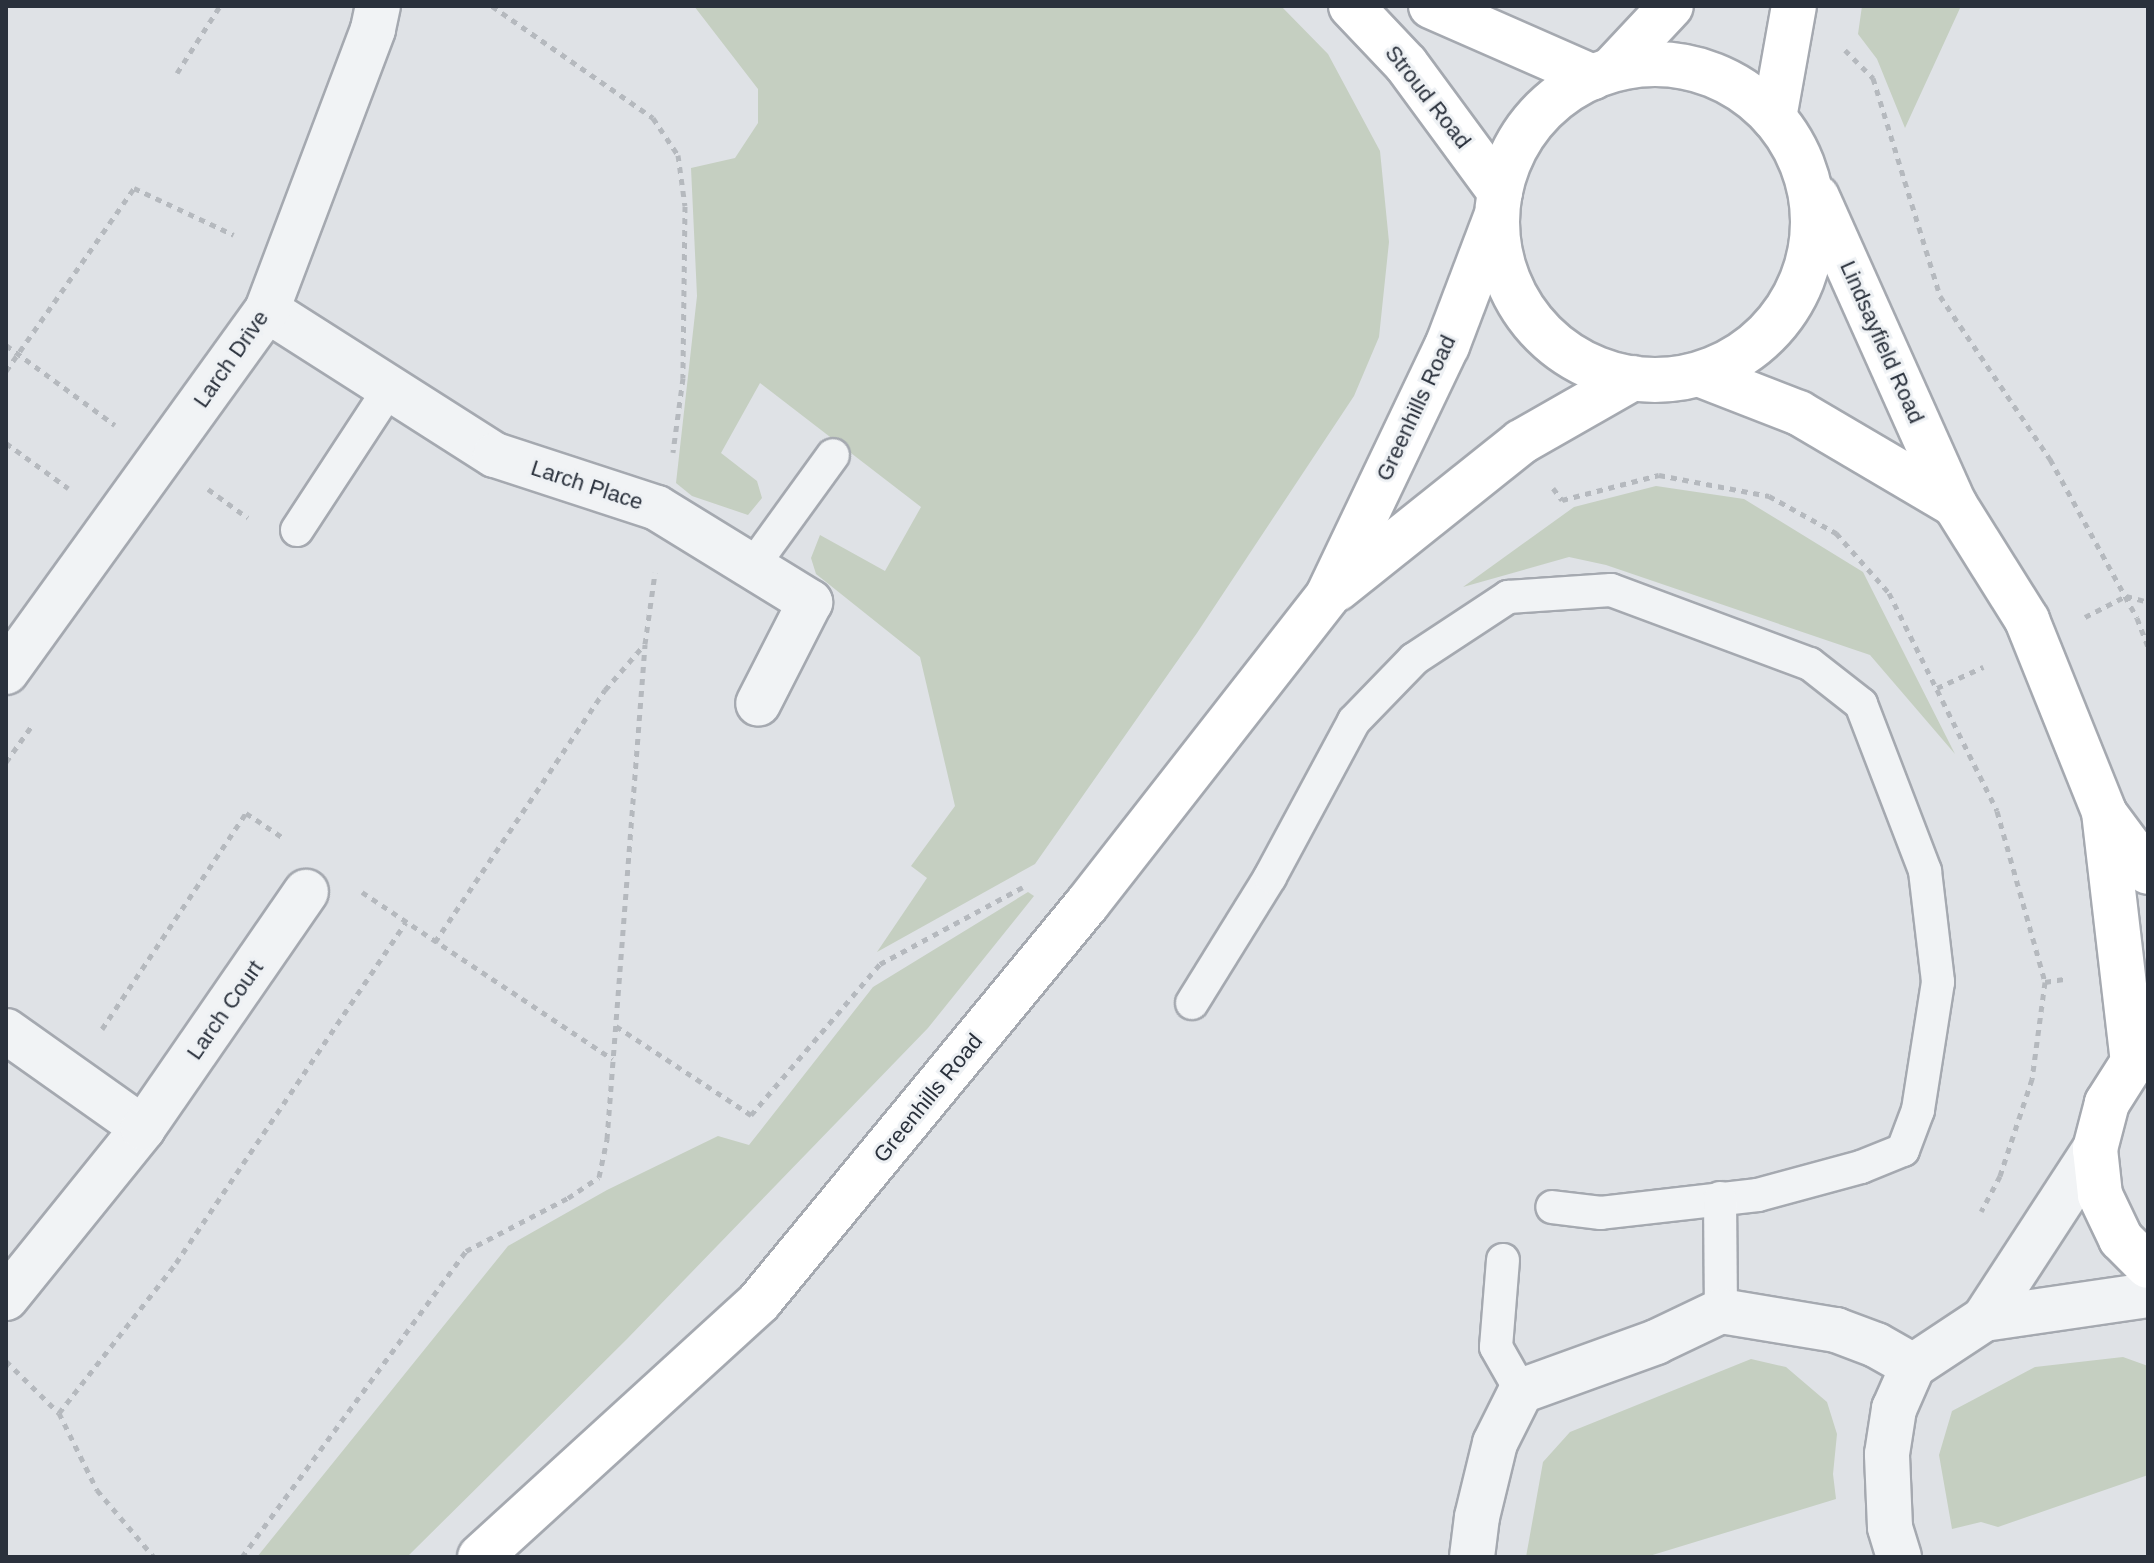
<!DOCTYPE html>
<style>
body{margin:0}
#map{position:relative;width:2154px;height:1563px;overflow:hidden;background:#dfe2e6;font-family:Helvetica,sans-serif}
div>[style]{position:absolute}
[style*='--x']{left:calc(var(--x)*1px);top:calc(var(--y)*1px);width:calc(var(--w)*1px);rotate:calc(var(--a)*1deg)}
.green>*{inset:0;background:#c5cfc1}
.path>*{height:5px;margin-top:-2.5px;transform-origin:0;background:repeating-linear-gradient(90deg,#b5b9be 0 6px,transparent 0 12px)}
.roads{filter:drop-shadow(2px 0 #a5a9b0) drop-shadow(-2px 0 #a5a9b0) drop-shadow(0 2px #a5a9b0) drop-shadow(0 -2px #a5a9b0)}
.lane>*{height:32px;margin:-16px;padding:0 16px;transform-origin:16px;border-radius:16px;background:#f1f3f5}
.street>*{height:44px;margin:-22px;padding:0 22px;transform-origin:22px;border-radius:22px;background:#f1f3f5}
.secondary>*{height:44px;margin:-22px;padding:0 22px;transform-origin:22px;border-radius:22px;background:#fff}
.secondary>.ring{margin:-22px;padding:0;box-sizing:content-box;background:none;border:44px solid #fff;border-radius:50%}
span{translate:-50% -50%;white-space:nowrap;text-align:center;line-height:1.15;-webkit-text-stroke:6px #eef1f4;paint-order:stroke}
.street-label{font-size:22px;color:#2a313c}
.frame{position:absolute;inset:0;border:8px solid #2a313c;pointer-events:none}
</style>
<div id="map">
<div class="green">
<div style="clip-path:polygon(694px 6px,1281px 6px,1328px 54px,1380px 151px,1389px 242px,1379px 337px,1354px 396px,1197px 633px,1035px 864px,877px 952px,927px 878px,911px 866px,955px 806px,920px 657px,816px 574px,811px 558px,820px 535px,885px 571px,921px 507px,760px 383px,721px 453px,757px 481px,762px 498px,748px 515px,692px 496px,676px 483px,697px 296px,691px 168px,735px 158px,758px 123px,758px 89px)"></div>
<div style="clip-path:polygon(1862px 6px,1961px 6px,1905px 128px,1877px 59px,1858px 34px)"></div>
<div style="clip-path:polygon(1656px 486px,1744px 499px,1863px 572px,1955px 754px,1870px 655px,1606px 565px,1569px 557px,1463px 587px,1574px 507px)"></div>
<div style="clip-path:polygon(1028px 892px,1034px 896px,928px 1028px,627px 1339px,407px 1557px,257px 1557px,508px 1246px,607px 1190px,718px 1136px,749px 1145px,873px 987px)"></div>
<div style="clip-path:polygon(2123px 1357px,2148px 1366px,2148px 1475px,1998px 1527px,1981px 1522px,1952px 1529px,1939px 1455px,1952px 1411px,2035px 1367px)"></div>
<div style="clip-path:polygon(1751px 1359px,1786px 1367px,1827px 1402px,1837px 1434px,1833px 1474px,1836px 1499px,1646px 1557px,1526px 1557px,1543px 1462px,1570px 1432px)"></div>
</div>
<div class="path">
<div style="--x:492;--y:6;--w:196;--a:34.8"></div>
<div style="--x:653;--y:118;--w:45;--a:56"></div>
<div style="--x:678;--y:155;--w:51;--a:82.2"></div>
<div style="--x:685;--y:206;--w:172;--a:90.7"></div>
<div style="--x:683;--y:378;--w:75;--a:97.7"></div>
<div style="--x:1845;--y:50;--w:40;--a:45"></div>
<div style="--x:1873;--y:78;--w:228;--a:72.9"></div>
<div style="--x:1940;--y:296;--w:197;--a:56"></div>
<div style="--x:2050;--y:459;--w:181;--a:61.3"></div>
<div style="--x:2137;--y:618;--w:30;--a:69"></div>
<div style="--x:177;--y:73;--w:80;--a:-57.3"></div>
<div style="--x:6;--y:345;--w:135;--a:36.3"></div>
<div style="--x:6;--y:371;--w:223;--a:-55"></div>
<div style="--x:134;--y:188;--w:110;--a:25.2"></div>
<div style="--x:6;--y:443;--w:77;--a:36"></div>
<div style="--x:1553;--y:488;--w:15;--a:53"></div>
<div style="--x:1562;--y:500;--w:100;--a:-14.5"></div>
<div style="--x:1659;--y:475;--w:112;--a:10.8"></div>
<div style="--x:1769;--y:496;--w:77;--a:28.9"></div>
<div style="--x:1836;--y:533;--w:80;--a:48.5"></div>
<div style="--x:1889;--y:593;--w:243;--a:63.6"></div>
<div style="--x:1997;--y:811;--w:178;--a:74.3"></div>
<div style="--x:2045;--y:982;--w:98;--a:97.6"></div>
<div style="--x:2032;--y:1079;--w:102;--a:108.3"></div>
<div style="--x:2000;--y:1176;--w:40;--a:118"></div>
<div style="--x:208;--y:489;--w:49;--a:35.9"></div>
<div style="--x:2085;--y:617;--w:46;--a:-27.1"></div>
<div style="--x:2126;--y:596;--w:23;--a:15"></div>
<div style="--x:1937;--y:688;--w:51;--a:-24.5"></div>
<div style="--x:6;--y:762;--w:47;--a:-54.6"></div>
<div style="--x:362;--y:892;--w:301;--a:33.7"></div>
<div style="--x:435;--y:942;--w:304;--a:-56"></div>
<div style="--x:605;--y:690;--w:60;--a:-49.1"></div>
<div style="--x:2045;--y:982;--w:19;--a:-9"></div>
<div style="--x:616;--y:1026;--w:162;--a:33.4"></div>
<div style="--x:751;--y:1115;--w:199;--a:-49.5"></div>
<div style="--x:880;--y:964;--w:162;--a:-28.3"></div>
<div style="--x:102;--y:1029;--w:260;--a:-56.3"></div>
<div style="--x:246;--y:813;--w:47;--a:33.7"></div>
<div style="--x:6;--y:1361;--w:74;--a:44.5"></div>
<div style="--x:59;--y:1413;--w:86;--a:63.7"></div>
<div style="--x:97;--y:1490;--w:88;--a:49.6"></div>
<div style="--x:59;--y:1413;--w:190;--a:-52"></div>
<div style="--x:176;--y:1263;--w:411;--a:-56"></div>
<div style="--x:242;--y:1557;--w:379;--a:-53.8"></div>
<div style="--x:466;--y:1251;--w:115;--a:-27.5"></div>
<div style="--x:568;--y:1198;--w:37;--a:-34"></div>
<div style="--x:599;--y:1177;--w:39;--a:-78"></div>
<div style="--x:607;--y:1139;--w:496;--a:-85.6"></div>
<div style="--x:645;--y:644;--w:72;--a:-82"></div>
</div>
<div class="roads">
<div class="lane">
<div style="--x:297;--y:530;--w:170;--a:-56.8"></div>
<div style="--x:752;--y:567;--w:138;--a:-54.1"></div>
<div style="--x:1192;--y:1003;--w:148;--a:-58.2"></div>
<div style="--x:1270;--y:877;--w:177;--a:-61.7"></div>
<div style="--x:1354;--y:721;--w:86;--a:-45.9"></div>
<div style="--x:1414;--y:659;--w:113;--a:-33.4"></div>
<div style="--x:1508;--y:597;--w:103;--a:-3.9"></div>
<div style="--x:1611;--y:590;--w:212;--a:20.4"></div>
<div style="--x:1810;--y:664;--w:65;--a:38.1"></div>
<div style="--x:1861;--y:704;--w:179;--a:69"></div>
<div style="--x:1925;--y:871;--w:112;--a:83.3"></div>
<div style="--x:1938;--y:982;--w:130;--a:98.9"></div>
<div style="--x:1918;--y:1110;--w:43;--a:110.6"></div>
<div style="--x:1903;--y:1150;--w:45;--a:158"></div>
<div style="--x:1861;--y:1167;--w:107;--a:164.8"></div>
<div style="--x:1758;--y:1195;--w:158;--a:173.5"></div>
<div style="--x:1601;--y:1213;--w:49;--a:-173"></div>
<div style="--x:1720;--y:1198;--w:113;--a:89.5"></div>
<div style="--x:1503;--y:1260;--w:87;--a:94.6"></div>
<div style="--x:1496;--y:1347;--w:51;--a:60.4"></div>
</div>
<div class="street">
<div style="--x:267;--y:310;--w:270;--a:32.5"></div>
<div style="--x:495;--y:455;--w:170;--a:18.1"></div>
<div style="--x:657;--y:508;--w:180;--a:31.6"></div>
<div style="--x:810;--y:602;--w:114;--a:117"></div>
<div style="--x:6;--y:672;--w:446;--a:-54.2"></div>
<div style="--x:267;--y:310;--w:300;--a:-69.3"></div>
<div style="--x:373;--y:29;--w:24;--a:-78"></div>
<div style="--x:6;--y:1031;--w:168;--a:35.3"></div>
<div style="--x:6;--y:1298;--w:218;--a:-51.1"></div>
<div style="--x:143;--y:1128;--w:287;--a:-55.4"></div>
<div style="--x:1984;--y:1319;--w:203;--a:-56.9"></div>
<div style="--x:1472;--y:1557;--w:40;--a:-82.9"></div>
<div style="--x:1477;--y:1517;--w:76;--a:-76.3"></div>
<div style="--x:1495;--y:1443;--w:58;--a:-63.4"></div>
<div style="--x:1521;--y:1391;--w:144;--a:-19.9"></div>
<div style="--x:1656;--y:1342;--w:72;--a:-25.5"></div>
<div style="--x:1721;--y:1311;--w:117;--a:9.4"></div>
<div style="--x:1836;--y:1330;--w:43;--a:20.6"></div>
<div style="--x:1876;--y:1345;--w:43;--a:29.6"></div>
<div style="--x:1899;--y:1557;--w:31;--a:-107"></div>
<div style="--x:1890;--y:1527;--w:73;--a:-92.4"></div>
<div style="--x:1887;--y:1454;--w:46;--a:-81.2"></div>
<div style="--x:1894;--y:1409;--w:47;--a:-66.2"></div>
<div style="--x:1913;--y:1366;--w:85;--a:-33.5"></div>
<div style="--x:1984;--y:1319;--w:166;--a:-8.3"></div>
</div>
<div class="secondary">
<div style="--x:1351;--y:6;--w:80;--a:46.5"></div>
<div style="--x:1406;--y:64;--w:159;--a:53.7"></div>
<div style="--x:1431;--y:6;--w:177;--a:23.7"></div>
<div class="ring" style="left:1497px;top:64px;width:272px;height:272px"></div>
<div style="--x:1612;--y:69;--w:86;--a:-46.9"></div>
<div style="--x:1774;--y:118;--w:114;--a:-79.9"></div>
<div style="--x:1817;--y:197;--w:338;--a:65.9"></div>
<div style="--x:1955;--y:505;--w:136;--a:57.9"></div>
<div style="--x:2027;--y:620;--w:207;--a:68.1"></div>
<div style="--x:2104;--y:812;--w:252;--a:83.4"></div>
<div style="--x:1701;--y:375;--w:105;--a:21.2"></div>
<div style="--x:1799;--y:413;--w:181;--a:30.5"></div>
<div style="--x:1337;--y:589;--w:236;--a:-38.6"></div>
<div style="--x:1521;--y:442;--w:129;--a:-29.7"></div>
<div style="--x:2105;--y:814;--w:72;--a:53.4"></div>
<div style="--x:2148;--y:1051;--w:19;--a:144"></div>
<div style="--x:2133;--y:1062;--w:49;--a:122.4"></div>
<div style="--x:2107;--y:1103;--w:48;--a:104.6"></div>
<div style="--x:2095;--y:1149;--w:46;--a:83.8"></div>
<div style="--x:2100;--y:1195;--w:49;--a:64.5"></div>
<div style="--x:2121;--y:1239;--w:38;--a:45"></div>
<div style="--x:480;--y:1557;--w:378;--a:-42.4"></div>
<div style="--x:759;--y:1302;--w:516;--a:-50.51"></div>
<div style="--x:1087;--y:904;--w:392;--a:-52"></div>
<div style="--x:1328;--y:595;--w:276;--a:-64.5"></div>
<div style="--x:1447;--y:346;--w:138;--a:-69.2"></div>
</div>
</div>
<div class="street-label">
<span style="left:1428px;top:97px;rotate:52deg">Stroud Road</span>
<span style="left:1882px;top:342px;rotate:66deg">Lindsayfield Road</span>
<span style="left:231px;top:359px;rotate:-55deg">Larch Drive</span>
<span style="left:1416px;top:408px;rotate:-65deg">Greenhills Road</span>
<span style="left:587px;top:485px;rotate:18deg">Larch Place</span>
<span style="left:225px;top:1010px;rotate:-55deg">Larch Court</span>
<span style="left:928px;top:1098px;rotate:-51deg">Greenhills Road</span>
</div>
<div class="frame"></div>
</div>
